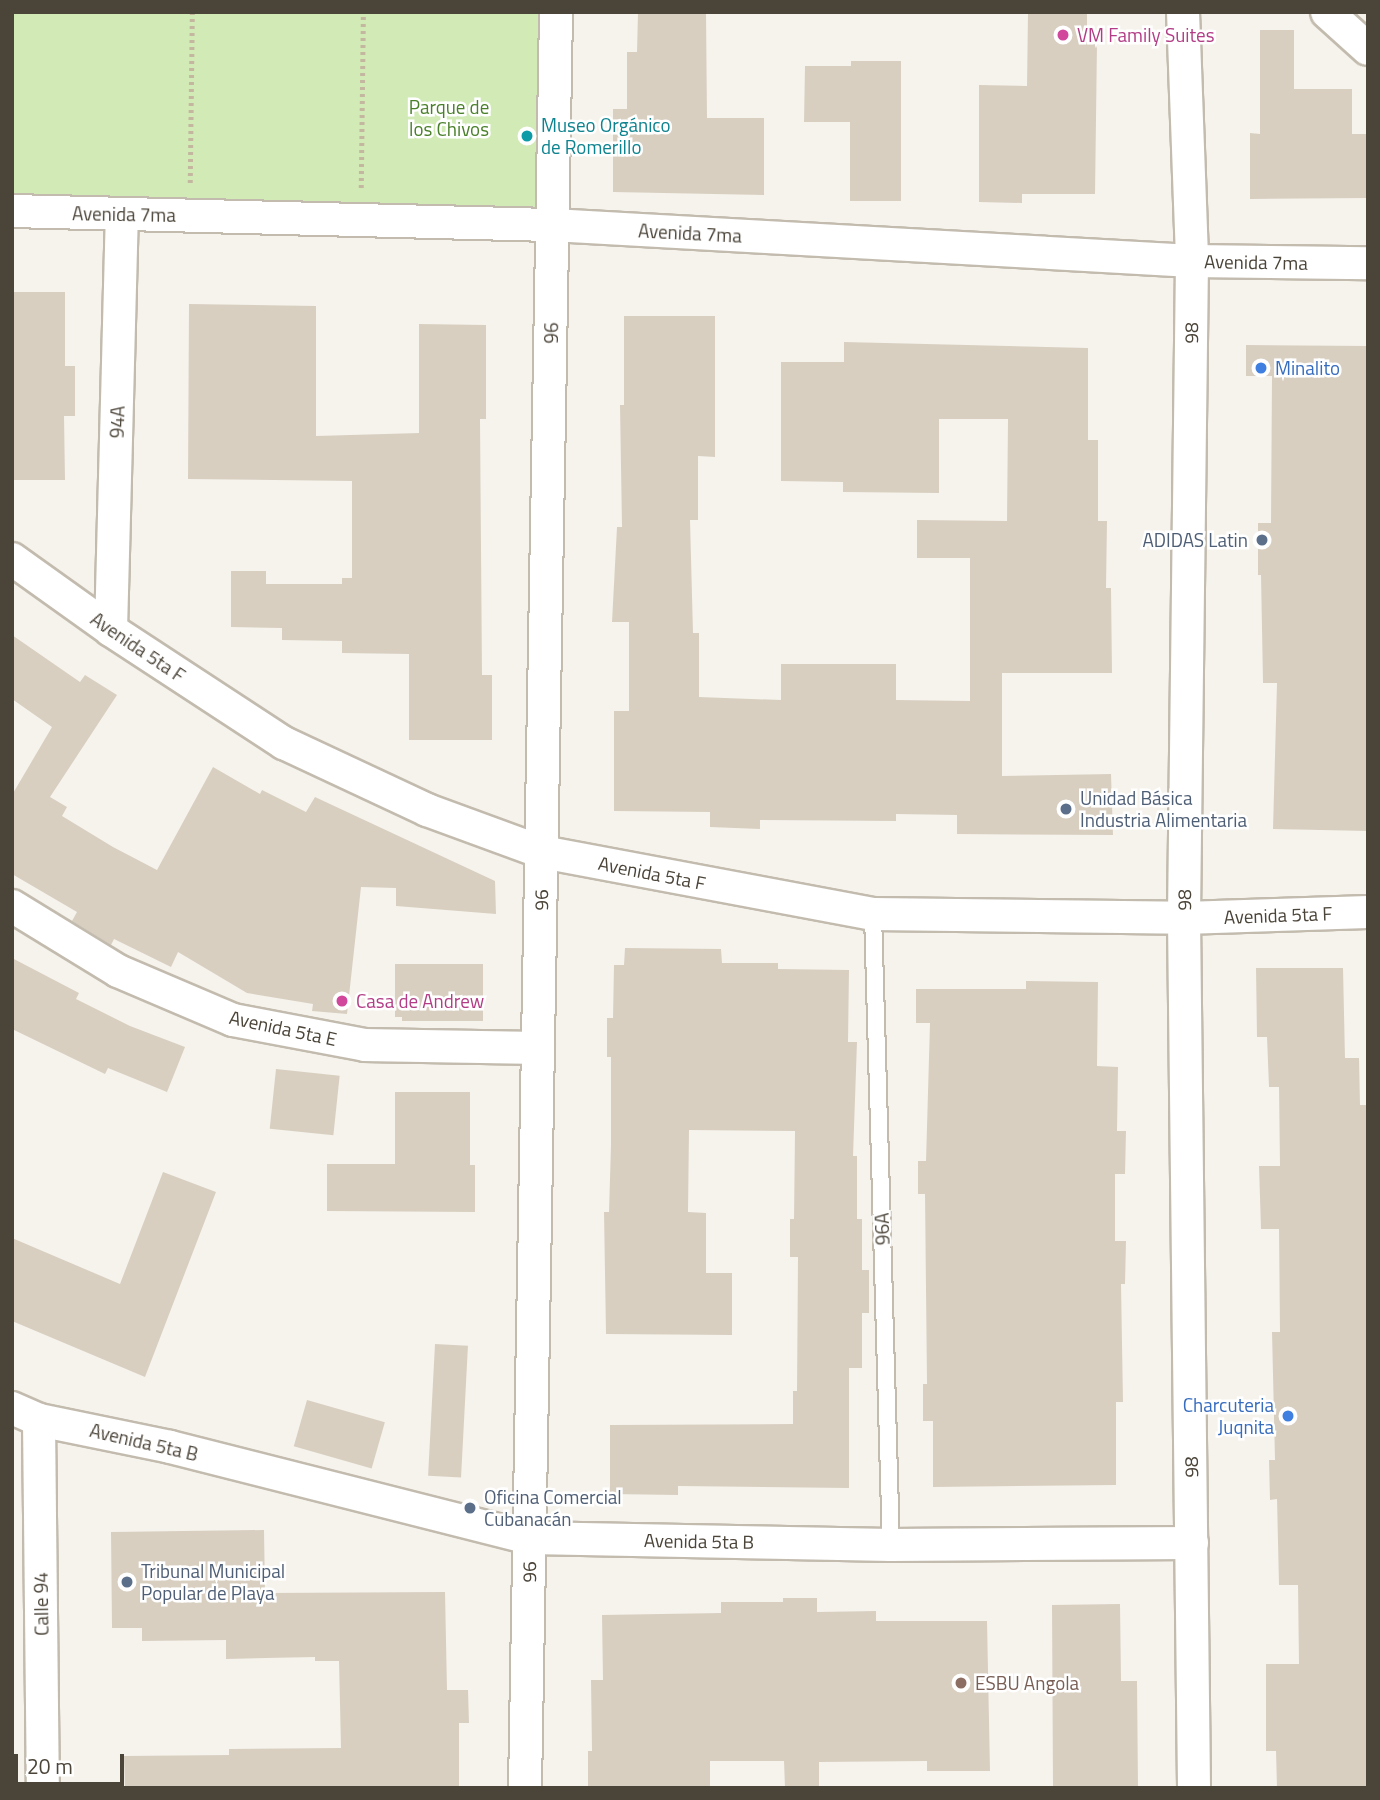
<!DOCTYPE html>
<meta charset="utf-8">
<style>
body{margin:0}
#map{position:relative;width:1380px;height:1800px;overflow:hidden;background:#f6f3ec;font-family:"Titillium Web",sans-serif}
div>[style]{position:absolute}
[style*='--x']{left:calc(var(--x)*1px);top:calc(var(--y)*1px);width:calc(var(--w)*1px);rotate:calc(var(--a)*1deg)}
.green>*{inset:0;background:#d2eab5;transform-origin:0 0}
.building>*{inset:0;background:#d8cfc1;transform-origin:0 0}
.path>*{height:4.5px;margin-top:-2.25px;transform-origin:0;background:repeating-linear-gradient(90deg,#c4b79f 0 3.5px,transparent 0 7px)}
.roads{filter:drop-shadow(2px 0 #c2bbae) drop-shadow(-2px 0 #c2bbae) drop-shadow(0 2px #c2bbae) drop-shadow(0 -2px #c2bbae)}
.lane>*{height:16px;margin:-8px;padding:0 8px;transform-origin:8px;border-radius:8px;background:#fff}
.street>*{height:32px;margin:-16px;padding:0 16px;transform-origin:16px;border-radius:16px;background:#fff}
.dots>*{width:19px;height:19px;translate:-50% -50%;box-sizing:border-box;border:4px solid #fff;border-radius:50%}
span{translate:-50% -50%;white-space:nowrap;text-align:center;line-height:1.15;-webkit-text-stroke:5px #fff;paint-order:stroke}
.hotel-label{font-size:19px;color:#b23c85}
.left{translate:0 -50%;text-align:left}
.park-label{font-size:19px;color:#4a7f2a}
.culture-label{font-size:19px;color:#0d838f}
.street-label{font-size:19px;color:#4b4439}
.shop-label{font-size:19px;color:#366cbe}
.right{translate:-100% -50%;text-align:right}
.service-label{font-size:19px;color:#4e5e75}
.education-label{font-size:19px;color:#785e54}
.frame{position:absolute;inset:0;border:14px solid #4b4439;pointer-events:none}
.scale{position:absolute;left:14px;top:1754px;width:110px;height:32px;box-sizing:border-box;border:4px solid #4b4439;border-top:0;padding-left:9px;font-size:21px;line-height:24px;white-space:nowrap;color:#4b4439;-webkit-text-stroke:5px #fff;paint-order:stroke}
</style>
<div id="map">
<div class="green">
<div style="left:12px;top:12px;width:544px;height:199px"></div>
</div>
<div class="building">
<div style="clip-path:polygon(638px 12px,706px 12px,707px 118px,764px 118px,764px 195px,613px 192px,613px 109px,627px 109px,627px 52px,637px 52px)"></div>
<div style="clip-path:polygon(1028px 12px,1087px 12px,1087px 44px,1097px 44px,1095px 194px,1022px 194px,1022px 203px,979px 202px,979px 85px,1027px 86px)"></div>
<div style="clip-path:polygon(1260px 30px,1294px 30px,1294px 89px,1352px 89px,1352px 134px,1368px 134px,1368px 198px,1250px 199px,1250px 133px,1260px 134px)"></div>
<div style="clip-path:polygon(851px 61px,901px 61px,901px 201px,850px 201px,850px 122px,804px 122px,805px 66px,851px 66px)"></div>
<div style="clip-path:polygon(12px 292px,65px 292px,65px 366px,75px 366px,75px 416px,64px 416px,65px 480px,12px 480px)"></div>
<div style="clip-path:polygon(189px 304px,316px 306px,316px 436px,419px 433px,419px 324px,486px 325px,486px 419px,480px 419px,482px 675px,492px 675px,492px 740px,409px 740px,409px 654px,342px 653px,342px 641px,282px 640px,282px 628px,231px 627px,231px 571px,266px 571px,266px 584px,342px 584px,342px 578px,352px 578px,352px 481px,188px 479px)"></div>
<div style="clip-path:polygon(624px 316px,715px 316px,715px 457px,698px 456px,698px 520px,690px 520px,693px 633px,699px 633px,699px 697px,781px 700px,781px 664px,896px 664px,896px 700px,970px 701px,970px 558px,917px 558px,917px 520px,1007px 521px,1008px 419px,939px 419px,939px 493px,843px 492px,843px 482px,781px 481px,781px 362px,844px 362px,844px 342px,1088px 348px,1088px 440px,1098px 440px,1098px 521px,1107px 521px,1106px 588px,1111px 588px,1112px 673px,1002px 673px,1002px 776px,1111px 774px,1113px 835px,957px 834px,957px 815px,896px 814px,896px 821px,760px 820px,760px 829px,710px 827px,710px 812px,614px 811px,614px 711px,629px 711px,629px 622px,612px 622px,617px 527px,622px 527px,620px 405px,624px 405px)"></div>
<div style="clip-path:polygon(1246px 345px,1368px 346px,1368px 831px,1273px 829px,1277px 683px,1263px 683px,1261px 575px,1258px 575px,1258px 523px,1271px 523px,1272px 376px,1246px 376px)"></div>
<div style="clip-path:polygon(12px 635px,80px 682px,85px 675px,117px 695px,50px 797px,67px 807px,62px 816px,113px 847px,157px 870px,213px 767px,260px 794px,262px 790px,306px 812px,315px 797px,495px 881px,496px 914px,396px 906px,396px 888px,361px 887px,347px 1014px,312px 1011px,313px 1004px,247px 993px,178px 952px,171px 967px,114px 939px,111px 945px,72px 921px,77px 912px,12px 874px,12px 795px,52px 727px,12px 699px)"></div>
<div style="clip-path:polygon(625px 948px,721px 949px,722px 963px,778px 963px,778px 969px,849px 970px,848px 1042px,857px 1042px,853px 1156px,857px 1156px,857px 1219px,862px 1219px,862px 1270px,869px 1270px,869px 1313px,862px 1313px,862px 1368px,849px 1368px,849px 1488px,678px 1486px,678px 1495px,610px 1494px,610px 1425px,793px 1424px,793px 1391px,797px 1391px,798px 1257px,790px 1257px,790px 1219px,794px 1219px,795px 1131px,689px 1130px,688px 1212px,706px 1213px,706px 1273px,732px 1273px,732px 1335px,606px 1334px,604px 1212px,609px 1212px,611px 1145px,611px 1057px,607px 1057px,607px 1018px,613px 1018px,614px 965px,624px 965px)"></div>
<div style="clip-path:polygon(12px 958px,79px 993px,76px 999px,130px 1026px,185px 1047px,167px 1092px,108px 1068px,105px 1074px,12px 1029px)"></div>
<div style="clip-path:polygon(395px 964px,483px 964px,483px 1021px,402px 1021px,402px 1017px,395px 1017px)"></div>
<div style="clip-path:polygon(1256px 968px,1343px 968px,1345px 1058px,1359px 1058px,1360px 1105px,1368px 1105px,1368px 1788px,1277px 1788px,1276px 1751px,1266px 1751px,1266px 1664px,1299px 1664px,1298px 1585px,1279px 1585px,1277px 1499px,1270px 1500px,1269px 1460px,1275px 1460px,1272px 1332px,1280px 1332px,1279px 1229px,1261px 1229px,1259px 1166px,1280px 1166px,1279px 1087px,1269px 1087px,1267px 1037px,1257px 1037px)"></div>
<div style="clip-path:polygon(1026px 981px,1098px 982px,1097px 1066px,1118px 1067px,1117px 1131px,1126px 1131px,1125px 1174px,1115px 1174px,1115px 1241px,1126px 1241px,1125px 1284px,1121px 1284px,1123px 1402px,1116px 1402px,1116px 1485px,933px 1487px,933px 1421px,923px 1421px,923px 1384px,927px 1384px,925px 1194px,918px 1194px,918px 1161px,926px 1161px,930px 1023px,916px 1023px,916px 989px,1026px 989px)"></div>
<div style="left:276px;top:1069px;width:64px;height:60px;rotate:6deg"></div>
<div style="clip-path:polygon(395px 1092px,470px 1092px,470px 1165px,475px 1165px,475px 1212px,327px 1211px,327px 1164px,395px 1164px)"></div>
<div style="clip-path:polygon(163px 1172px,216px 1192px,145px 1377px,12px 1321px,12px 1238px,120px 1284px)"></div>
<div style="left:435px;top:1344px;width:33px;height:132px;rotate:3deg"></div>
<div style="left:307px;top:1400px;width:81px;height:48px;rotate:16deg"></div>
<div style="clip-path:polygon(264px 1530px,265px 1593px,445px 1592px,447px 1690px,468px 1690px,469px 1723px,459px 1723px,459px 1788px,125px 1788px,124px 1756px,229px 1755px,229px 1749px,341px 1748px,339px 1661px,315px 1661px,315px 1657px,226px 1659px,226px 1640px,142px 1641px,142px 1628px,112px 1628px,111px 1532px)"></div>
<div style="clip-path:polygon(783px 1598px,817px 1598px,817px 1612px,876px 1611px,876px 1621px,987px 1621px,990px 1771px,927px 1771px,927px 1761px,819px 1762px,819px 1788px,785px 1788px,784px 1761px,710px 1761px,710px 1788px,588px 1788px,588px 1751px,592px 1751px,591px 1680px,603px 1680px,602px 1615px,721px 1613px,721px 1602px,783px 1602px)"></div>
<div style="clip-path:polygon(1120px 1604px,1121px 1681px,1137px 1681px,1138px 1788px,1053px 1788px,1052px 1605px)"></div>
</div>
<div class="path">
<div style="--x:190;--y:183;--w:171;--a:-89.3"></div>
<div style="--x:361;--y:188;--w:176;--a:-89.3"></div>
</div>
<div class="roads">
<div class="lane">
<div style="--x:873;--y:914;--w:631;--a:88.37"></div>
</div>
<div class="street">
<div style="--x:1183;--y:12;--w:249;--a:87.9"></div>
<div style="--x:1192;--y:261;--w:657;--a:90.7"></div>
<div style="--x:1184;--y:918;--w:870;--a:89.34"></div>
<div style="--x:1327;--y:12;--w:55;--a:42.1"></div>
<div style="--x:12;--y:211;--w:540;--a:1.49"></div>
<div style="--x:552;--y:225;--w:641;--a:3.22"></div>
<div style="--x:1192;--y:261;--w:176;--a:0.7"></div>
<div style="--x:12;--y:559;--w:122;--a:35.6"></div>
<div style="--x:111;--y:630;--w:207;--a:33.2"></div>
<div style="--x:284;--y:743;--w:158;--a:25.1"></div>
<div style="--x:427;--y:810;--w:122;--a:20.1"></div>
<div style="--x:542;--y:852;--w:337;--a:10.6"></div>
<div style="--x:873;--y:914;--w:311;--a:0.7"></div>
<div style="--x:1184;--y:918;--w:184;--a:-1.9"></div>
<div style="--x:111;--y:630;--w:416;--a:-88.5"></div>
<div style="--x:12;--y:906;--w:124;--a:31.5"></div>
<div style="--x:118;--y:971;--w:125;--a:23.1"></div>
<div style="--x:233;--y:1020;--w:134;--a:10.7"></div>
<div style="--x:365;--y:1045;--w:173;--a:1"></div>
<div style="--x:12;--y:1408;--w:30;--a:24"></div>
<div style="--x:39;--y:1420;--w:134;--a:11.6"></div>
<div style="--x:170;--y:1447;--w:371;--a:14.2"></div>
<div style="--x:530;--y:1538;--w:361;--a:1.1"></div>
<div style="--x:891;--y:1545;--w:301;--a:-0.4"></div>
<div style="--x:39;--y:1420;--w:368;--a:89.4"></div>
<div style="--x:525;--y:1788;--w:1776;--a:-89"></div>
</div>
</div>
<div class="dots">
<div style="left:1063px;top:35px;background:#d1479c"></div>
<div style="left:527px;top:136px;background:#0f9aa8"></div>
<div style="left:1261px;top:368px;background:#3f7fe0"></div>
<div style="left:1262px;top:540px;background:#5c6f8a"></div>
<div style="left:1066px;top:809px;background:#5c6f8a"></div>
<div style="left:342px;top:1001px;background:#d1479c"></div>
<div style="left:1288px;top:1416px;background:#3f7fe0"></div>
<div style="left:470px;top:1508px;background:#5c6f8a"></div>
<div style="left:127px;top:1582px;background:#5c6f8a"></div>
<div style="left:961px;top:1683px;background:#8d6e63"></div>
</div>
<div class="hotel-label">
<span class="left" style="left:1077px;top:35px">VM Family Suites</span>
<span class="left" style="left:356px;top:1001px">Casa de Andrew</span>
</div>
<div class="park-label">
<span style="left:449px;top:118px">Parque de<br>los Chivos</span>
</div>
<div class="culture-label">
<span class="left" style="left:541px;top:136px">Museo Orgánico<br>de Romerillo</span>
</div>
<div class="street-label">
<span style="left:124px;top:214px;rotate:1deg">Avenida 7ma</span>
<span style="left:690px;top:233px;rotate:3deg">Avenida 7ma</span>
<span style="left:1256px;top:262px;rotate:1deg">Avenida 7ma</span>
<span style="left:551px;top:333px;rotate:-89deg">96</span>
<span style="left:1191px;top:333px;rotate:-89deg">98</span>
<span style="left:117px;top:422px;rotate:-88deg">94A</span>
<span style="left:138px;top:647px;rotate:34deg">Avenida 5ta F</span>
<span style="left:652px;top:873px;rotate:11deg">Avenida 5ta F</span>
<span style="left:541px;top:900px;rotate:-89deg">96</span>
<span style="left:1184px;top:900px;rotate:-89deg">98</span>
<span style="left:1278px;top:915px;rotate:-2deg">Avenida 5ta F</span>
<span style="left:283px;top:1028px;rotate:12deg">Avenida 5ta E</span>
<span style="left:882px;top:1229px;rotate:-92deg">96A</span>
<span style="left:144px;top:1442px;rotate:13deg">Avenida 5ta B</span>
<span style="left:1191px;top:1467px;rotate:-91deg">98</span>
<span style="left:699px;top:1541px;rotate:1deg">Avenida 5ta B</span>
<span style="left:529px;top:1572px;rotate:-89deg">96</span>
<span style="left:41px;top:1604px;rotate:-91deg">Calle 94</span>
</div>
<div class="shop-label">
<span class="left" style="left:1275px;top:368px">Minalito</span>
<span class="right" style="left:1274px;top:1416px">Charcuteria<br>Juqnita</span>
</div>
<div class="service-label">
<span class="right" style="left:1248px;top:540px">ADIDAS Latin</span>
<span class="left" style="left:1080px;top:809px">Unidad Básica<br>Industria Alimentaria</span>
<span class="left" style="left:484px;top:1508px">Oficina Comercial<br>Cubanacán</span>
<span class="left" style="left:141px;top:1582px">Tribunal Municipal<br>Popular de Playa</span>
</div>
<div class="education-label">
<span class="left" style="left:975px;top:1683px">ESBU Angola</span>
</div>
<div class="frame"></div>
<div class="scale">20 m</div>
</div>
